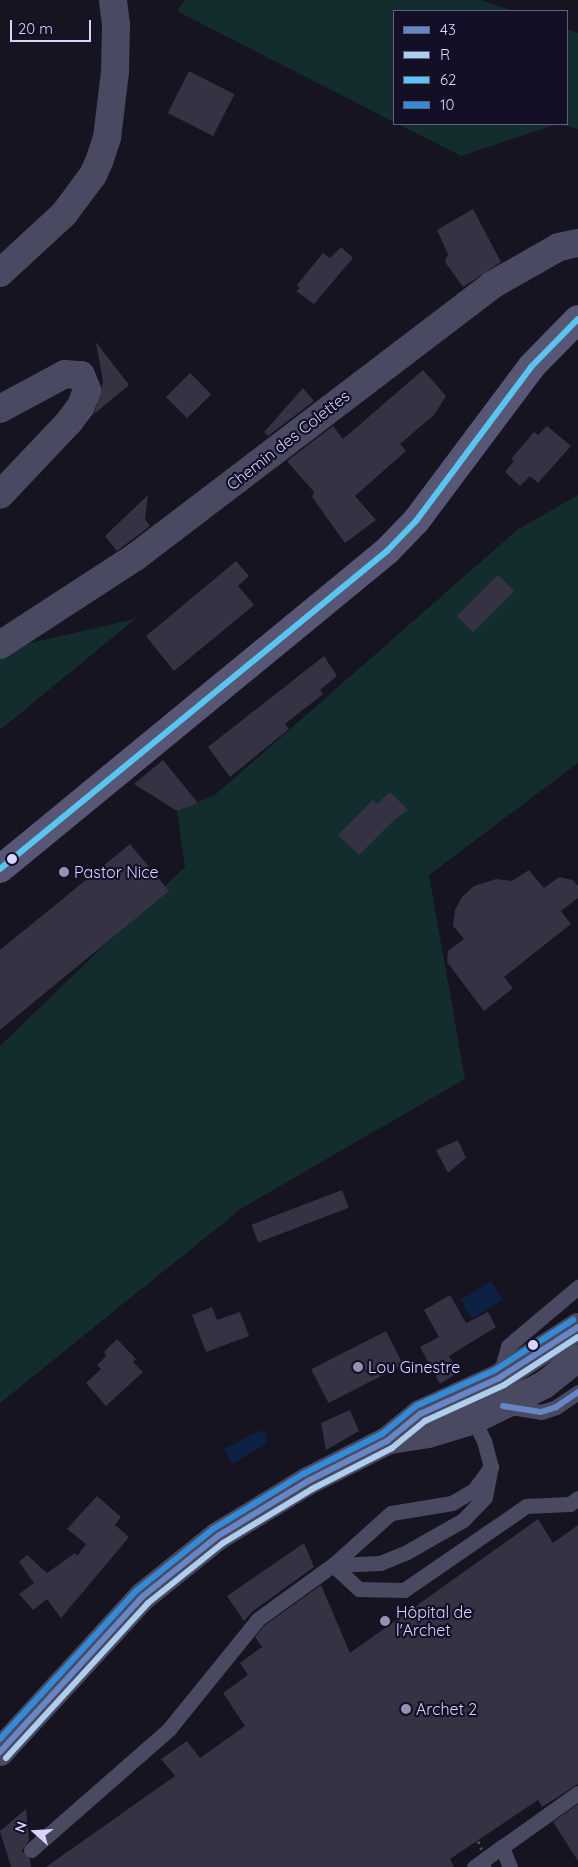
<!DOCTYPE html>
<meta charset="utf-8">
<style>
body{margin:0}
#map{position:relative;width:578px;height:1867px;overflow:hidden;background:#161421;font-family:Quicksand,sans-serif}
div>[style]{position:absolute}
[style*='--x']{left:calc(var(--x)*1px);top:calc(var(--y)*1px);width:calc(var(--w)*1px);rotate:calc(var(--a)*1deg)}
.green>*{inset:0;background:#132c2d}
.water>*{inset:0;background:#0d2144;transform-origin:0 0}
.building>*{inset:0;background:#343243;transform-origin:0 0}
.service>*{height:15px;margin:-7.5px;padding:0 7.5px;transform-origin:7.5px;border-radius:7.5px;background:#4a4962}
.minor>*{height:28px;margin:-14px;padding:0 14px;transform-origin:14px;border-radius:14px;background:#4a4962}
.tertiary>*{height:28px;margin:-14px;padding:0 14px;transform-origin:14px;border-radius:14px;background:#4a4962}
.secondary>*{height:28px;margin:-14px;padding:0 14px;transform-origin:14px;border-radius:14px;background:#575674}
.path-bridge>*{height:3px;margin-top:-1.5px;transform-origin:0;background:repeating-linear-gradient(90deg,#44505f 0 2.5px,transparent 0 6.5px)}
.bus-1>*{height:6px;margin:-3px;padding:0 3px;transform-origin:3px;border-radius:3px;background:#6686c5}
.bus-2>*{height:6px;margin:-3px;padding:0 3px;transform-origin:3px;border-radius:3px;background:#adceed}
.bus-3>*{height:6px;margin:-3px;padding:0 3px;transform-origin:3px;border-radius:3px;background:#5bc5f2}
.bus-4>*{height:6px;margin:-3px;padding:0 3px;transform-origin:3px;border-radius:3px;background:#338bd7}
.dots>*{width:14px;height:14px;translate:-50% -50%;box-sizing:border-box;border:2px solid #130f26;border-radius:50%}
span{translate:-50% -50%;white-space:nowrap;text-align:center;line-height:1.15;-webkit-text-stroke:4.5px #130f26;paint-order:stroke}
.street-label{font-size:16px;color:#d9d4ff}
.poi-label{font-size:16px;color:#d9d4ff}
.left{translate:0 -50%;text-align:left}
.legend{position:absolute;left:393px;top:10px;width:175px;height:115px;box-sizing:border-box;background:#130f26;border:1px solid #625e7d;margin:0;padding:6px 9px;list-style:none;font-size:15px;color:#d9d4ff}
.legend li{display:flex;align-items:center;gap:10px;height:25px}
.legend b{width:25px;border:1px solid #625e7d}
.north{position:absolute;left:10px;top:1807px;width:50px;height:50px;-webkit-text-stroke:4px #130f26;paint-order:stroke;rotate:289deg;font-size:14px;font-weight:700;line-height:20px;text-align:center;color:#d9d4ff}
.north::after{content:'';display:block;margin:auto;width:18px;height:22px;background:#d9d4ff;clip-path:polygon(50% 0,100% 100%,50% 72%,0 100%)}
.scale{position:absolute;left:10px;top:20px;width:81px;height:22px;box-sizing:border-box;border:2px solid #d9d4ff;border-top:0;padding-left:6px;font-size:15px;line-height:18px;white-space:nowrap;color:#d9d4ff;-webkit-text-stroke:4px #130f26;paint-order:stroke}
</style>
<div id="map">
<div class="green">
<div style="clip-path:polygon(185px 0,481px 0,514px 11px,394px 11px,394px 122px,177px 11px)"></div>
<div style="clip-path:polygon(567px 29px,578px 33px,578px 129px,557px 124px,567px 124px)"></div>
<div style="clip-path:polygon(398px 124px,557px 124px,461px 156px)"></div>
<div style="clip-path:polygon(578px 495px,578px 763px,429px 875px,465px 1079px,242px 1208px,0 1403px,0 1046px,185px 867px,177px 811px,215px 795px,517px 530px)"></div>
<div style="clip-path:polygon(135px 619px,0 730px,0 650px)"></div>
</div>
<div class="water">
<div style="left:491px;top:1281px;width:22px;height:36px;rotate:58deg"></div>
<div style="clip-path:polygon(259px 1431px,267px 1434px,266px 1444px,232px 1464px,224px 1449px)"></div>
</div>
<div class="building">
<div style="left:189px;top:71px;width:51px;height:47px;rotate:27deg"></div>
<div style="clip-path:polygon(473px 209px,501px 262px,463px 287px,445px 262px,448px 254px,437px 230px)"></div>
<div style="clip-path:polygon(341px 247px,353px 258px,314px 304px,296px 291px,300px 288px,297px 285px,323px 253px,330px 258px)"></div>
<div style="clip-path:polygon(96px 342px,129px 385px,94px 414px,103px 382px)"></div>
<div style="clip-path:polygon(423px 370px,446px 396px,434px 415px,400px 444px,406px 451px,355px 496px,376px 520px,345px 543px,312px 497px,314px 492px,287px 461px,333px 426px,343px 439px)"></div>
<div style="left:190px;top:373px;width:30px;height:34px;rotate:45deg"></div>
<div style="clip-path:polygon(303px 388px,314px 401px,268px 436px,264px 432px)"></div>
<div style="clip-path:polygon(547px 426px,571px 446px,538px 483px,530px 476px,520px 486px,505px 472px,514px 461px,511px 459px,534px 432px,538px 435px)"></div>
<div style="clip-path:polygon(148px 495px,145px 519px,150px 526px,117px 551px,105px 536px)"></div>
<div style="clip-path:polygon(236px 561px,249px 576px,238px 586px,254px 605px,174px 671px,146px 636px)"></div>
<div style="left:498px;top:575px;width:23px;height:58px;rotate:45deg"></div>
<div style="clip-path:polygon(324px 656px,337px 676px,320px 690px,323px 694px,285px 724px,289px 729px,230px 777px,208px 747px)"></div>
<div style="clip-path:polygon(163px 760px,198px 803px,177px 811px,134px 784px)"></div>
<div style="clip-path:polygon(390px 792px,408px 810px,393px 821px,359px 855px,338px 835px,373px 800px,377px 804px)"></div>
<div style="clip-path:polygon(130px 844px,169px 891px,0 1030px,0 950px)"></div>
<div style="clip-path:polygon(529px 870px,544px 888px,559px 877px,573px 880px,578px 886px,578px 898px,561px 911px,571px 924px,504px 977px,513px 988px,484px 1011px,447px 962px,448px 951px,464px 939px,453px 926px,455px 910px,462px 897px,474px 886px,496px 879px,512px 881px)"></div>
<div style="clip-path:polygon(458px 1140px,466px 1158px,448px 1173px,436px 1150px)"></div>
<div style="left:342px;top:1190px;width:19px;height:97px;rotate:69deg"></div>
<div style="clip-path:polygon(450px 1295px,466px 1323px,488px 1312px,496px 1327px,449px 1356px,459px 1372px,440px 1384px,420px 1347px,439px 1337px,424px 1310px)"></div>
<div style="clip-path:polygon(212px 1307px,217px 1320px,240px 1312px,249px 1336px,206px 1352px,192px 1315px)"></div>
<div style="left:386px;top:1331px;width:38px;height:84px;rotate:63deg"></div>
<div style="clip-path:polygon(117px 1339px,136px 1359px,133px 1362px,143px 1372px,106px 1406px,86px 1383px,101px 1369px,97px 1365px,106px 1356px,104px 1352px)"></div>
<div style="clip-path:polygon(350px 1410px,359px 1431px,326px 1450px,321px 1423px)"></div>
<div style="clip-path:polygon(97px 1496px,121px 1517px,115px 1525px,129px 1537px,61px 1618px,47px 1599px,33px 1610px,19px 1594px,34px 1583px,19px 1562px,27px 1555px,47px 1573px,75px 1553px,77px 1556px,86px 1544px,67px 1529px)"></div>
<div style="clip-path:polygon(538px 1519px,553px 1543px,578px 1525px,578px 1784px,542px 1807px,538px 1800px,450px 1859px,454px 1867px,46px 1867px,175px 1776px,161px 1759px,187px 1741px,200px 1758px,245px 1726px,223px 1693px,248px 1675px,240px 1663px,262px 1647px,255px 1637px,264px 1626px,321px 1585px,350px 1653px)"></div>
<div style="clip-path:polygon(304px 1543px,314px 1567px,253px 1611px,244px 1621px,227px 1596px)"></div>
<div style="clip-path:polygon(578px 1804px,578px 1861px,553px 1822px)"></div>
<div style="clip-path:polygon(26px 1809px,29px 1840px,22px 1851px,30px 1859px,31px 1867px,11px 1867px,0 1831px)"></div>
</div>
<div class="service">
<div style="--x:499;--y:1378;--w:33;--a:-74"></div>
<div style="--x:508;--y:1346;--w:92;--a:-40.1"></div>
<div style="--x:504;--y:1406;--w:37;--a:9"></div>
<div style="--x:541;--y:1412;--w:16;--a:-18"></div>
<div style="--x:556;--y:1407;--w:27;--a:-34"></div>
<div style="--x:333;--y:1565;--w:35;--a:43"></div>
<div style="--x:359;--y:1589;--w:45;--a:1.3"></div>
<div style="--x:404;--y:1590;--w:148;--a:-34.5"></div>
<div style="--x:526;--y:1506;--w:44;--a:-2.6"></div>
<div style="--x:570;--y:1504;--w:10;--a:-37"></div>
<div style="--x:333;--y:1565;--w:47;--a:-2.4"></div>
<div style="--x:380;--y:1563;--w:27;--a:-22"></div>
<div style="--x:405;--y:1553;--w:67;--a:-29.6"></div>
<div style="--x:463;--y:1520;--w:32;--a:-46"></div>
<div style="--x:485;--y:1497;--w:31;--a:-79"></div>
<div style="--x:491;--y:1467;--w:27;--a:-105"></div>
<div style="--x:484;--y:1441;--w:30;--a:-116"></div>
<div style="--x:31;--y:1850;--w:184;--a:-41.2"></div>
<div style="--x:169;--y:1729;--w:141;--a:-51"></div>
<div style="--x:258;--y:1619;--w:92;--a:-35.8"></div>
<div style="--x:333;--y:1565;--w:78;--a:-41.9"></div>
<div style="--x:391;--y:1513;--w:62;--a:-9.3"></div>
<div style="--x:452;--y:1503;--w:26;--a:-31"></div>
<div style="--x:474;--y:1490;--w:29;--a:-54"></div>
<div style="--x:474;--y:1867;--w:34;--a:-36"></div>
<div style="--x:510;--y:1867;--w:22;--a:-112"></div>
<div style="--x:502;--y:1847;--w:93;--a:-35.4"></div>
</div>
<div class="minor">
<div style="--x:0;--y:273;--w:87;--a:-42.7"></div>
<div style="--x:64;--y:214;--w:49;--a:-53.4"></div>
<div style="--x:93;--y:175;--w:17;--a:-66"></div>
<div style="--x:100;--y:159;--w:22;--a:-72"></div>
<div style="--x:107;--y:138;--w:66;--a:-83.1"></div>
<div style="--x:115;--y:72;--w:47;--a:-88.8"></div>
<div style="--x:116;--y:25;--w:25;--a:-97"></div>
<div style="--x:0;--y:409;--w:74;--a:-28.3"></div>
<div style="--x:65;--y:374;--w:16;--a:4"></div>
<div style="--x:81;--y:375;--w:16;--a:68"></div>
<div style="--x:87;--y:390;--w:17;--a:111"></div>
<div style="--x:81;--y:406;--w:20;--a:127"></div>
<div style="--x:69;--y:422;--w:100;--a:133.4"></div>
<div style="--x:0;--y:645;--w:160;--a:-33"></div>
<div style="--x:134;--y:558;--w:450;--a:-37.3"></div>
<div style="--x:492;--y:285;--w:77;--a:-29.6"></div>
<div style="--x:559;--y:247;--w:19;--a:-12"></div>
</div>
<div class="tertiary">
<div style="--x:390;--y:1440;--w:38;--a:-9"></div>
<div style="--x:428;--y:1434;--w:48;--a:-16.9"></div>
<div style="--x:474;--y:1420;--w:78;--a:-26.6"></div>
<div style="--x:544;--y:1385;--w:43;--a:-38.5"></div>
<div style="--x:0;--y:1752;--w:210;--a:-47.5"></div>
<div style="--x:142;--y:1597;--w:97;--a:-38.8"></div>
<div style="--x:218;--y:1536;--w:105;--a:-31.4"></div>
<div style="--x:308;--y:1481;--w:89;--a:-26.9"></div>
<div style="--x:387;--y:1441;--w:43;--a:-39.3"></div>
<div style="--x:420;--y:1414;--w:87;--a:-24.5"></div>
<div style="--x:499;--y:1378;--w:94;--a:-32.8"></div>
</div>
<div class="secondary">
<div style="--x:0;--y:869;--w:501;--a:-39.41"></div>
<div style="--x:387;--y:551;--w:42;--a:-46"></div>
<div style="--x:416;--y:521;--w:192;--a:-53.2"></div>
<div style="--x:531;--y:367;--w:67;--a:-45.6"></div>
</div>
<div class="path-bridge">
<div style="--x:478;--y:1841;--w:29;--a:65"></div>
</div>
<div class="bus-1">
<div style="--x:503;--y:1406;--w:38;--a:9"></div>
<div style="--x:541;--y:1412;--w:16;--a:-18"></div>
<div style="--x:556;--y:1407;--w:27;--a:-34"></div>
<div style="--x:0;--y:1752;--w:210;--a:-47.5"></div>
<div style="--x:142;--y:1597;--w:97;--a:-38.8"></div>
<div style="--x:218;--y:1536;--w:105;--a:-31.4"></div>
<div style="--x:308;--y:1481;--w:89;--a:-26.9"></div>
<div style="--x:387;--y:1441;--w:43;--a:-39.3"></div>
<div style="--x:420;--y:1414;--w:87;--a:-24.5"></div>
<div style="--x:499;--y:1378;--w:94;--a:-32.8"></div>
</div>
<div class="bus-2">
<div style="--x:6;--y:1758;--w:210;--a:-47.5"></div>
<div style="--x:148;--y:1603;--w:96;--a:-38.7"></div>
<div style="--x:223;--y:1543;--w:104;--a:-31.2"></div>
<div style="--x:312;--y:1489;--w:90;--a:-27.1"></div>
<div style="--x:392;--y:1448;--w:43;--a:-39.3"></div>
<div style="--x:425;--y:1421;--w:87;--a:-24.5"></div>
<div style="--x:504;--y:1385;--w:88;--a:-33"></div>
</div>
<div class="bus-3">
<div style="--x:0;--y:869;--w:501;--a:-39.41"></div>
<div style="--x:387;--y:551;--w:42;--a:-46"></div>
<div style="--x:416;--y:521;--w:192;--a:-53.2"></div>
<div style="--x:531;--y:367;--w:67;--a:-45.6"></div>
</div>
<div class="bus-4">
<div style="--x:0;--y:1739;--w:201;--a:-47.4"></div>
<div style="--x:136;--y:1591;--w:99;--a:-38.8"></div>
<div style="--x:213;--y:1529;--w:105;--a:-31.4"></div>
<div style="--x:303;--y:1474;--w:89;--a:-26.9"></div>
<div style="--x:382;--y:1434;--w:44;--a:-39.5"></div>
<div style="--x:416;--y:1406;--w:87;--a:-24.5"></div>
<div style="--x:495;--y:1370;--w:93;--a:-32.7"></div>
</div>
<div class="dots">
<div style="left:12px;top:859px;background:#d9d4ff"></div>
<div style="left:64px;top:872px;background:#9591b1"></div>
<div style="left:533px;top:1345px;background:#d9d4ff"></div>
<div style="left:358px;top:1367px;background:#9591b1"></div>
<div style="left:385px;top:1621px;background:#9591b1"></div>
<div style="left:406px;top:1709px;background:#9591b1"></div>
</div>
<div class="street-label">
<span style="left:288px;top:440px;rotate:-38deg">Chemin des Colettes</span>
</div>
<div class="poi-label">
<span class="left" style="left:74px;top:872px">Pastor Nice</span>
<span class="left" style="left:368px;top:1367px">Lou Ginestre</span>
<span class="left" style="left:396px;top:1621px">Hôpital de<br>l'Archet</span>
<span class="left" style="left:416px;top:1709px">Archet 2</span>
</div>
<ul class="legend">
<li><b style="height:6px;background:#6686c5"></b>43</li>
<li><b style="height:6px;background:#adceed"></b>R</li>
<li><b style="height:6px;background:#5bc5f2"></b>62</li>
<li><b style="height:6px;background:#338bd7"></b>10</li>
</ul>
<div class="north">N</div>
<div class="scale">20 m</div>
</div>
